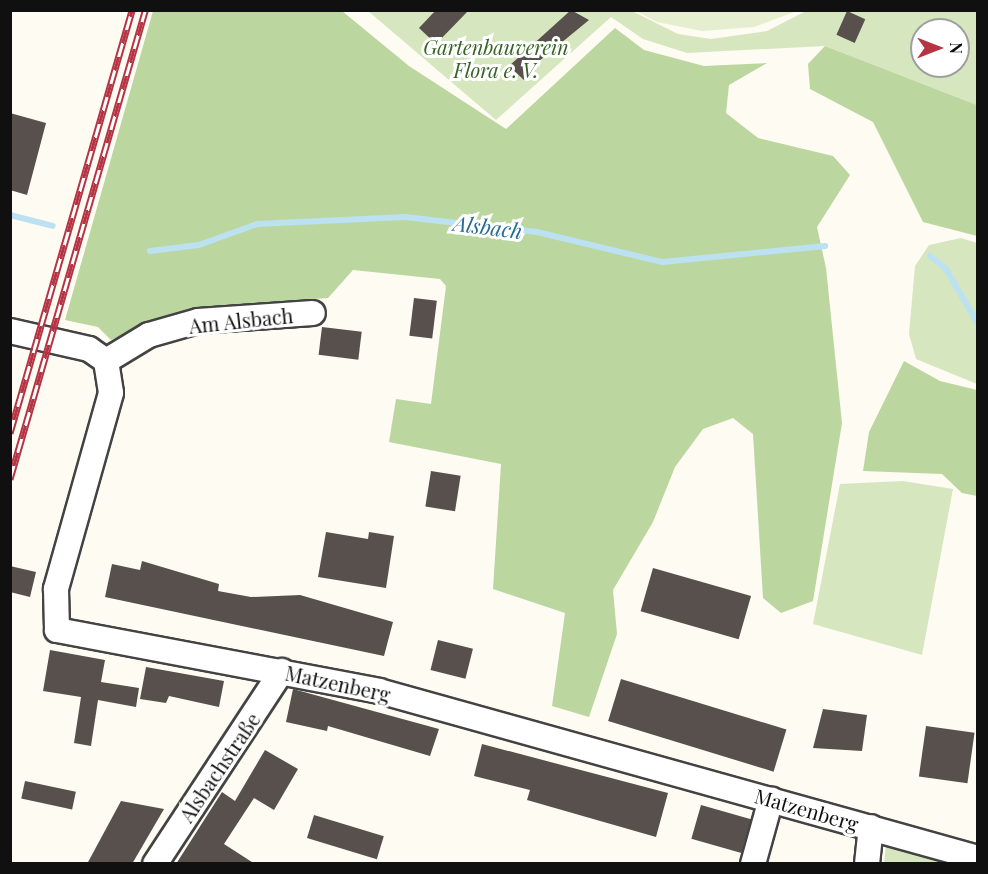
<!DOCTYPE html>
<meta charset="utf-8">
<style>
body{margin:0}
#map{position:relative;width:988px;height:874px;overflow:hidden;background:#fefbf3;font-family:"Playfair Display",serif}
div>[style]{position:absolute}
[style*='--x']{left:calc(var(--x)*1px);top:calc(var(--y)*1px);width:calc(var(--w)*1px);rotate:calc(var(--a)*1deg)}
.green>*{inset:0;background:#d6e6bf}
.forest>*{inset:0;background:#bcd69f}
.pitch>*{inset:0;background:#e6eed0}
.stream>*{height:6px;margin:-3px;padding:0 3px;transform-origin:3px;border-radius:3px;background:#bce1f1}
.building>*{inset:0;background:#57504d;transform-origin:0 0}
.roads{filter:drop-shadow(2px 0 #434343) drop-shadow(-2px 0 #434343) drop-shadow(0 2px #434343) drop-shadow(0 -2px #434343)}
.minor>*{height:24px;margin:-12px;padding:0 12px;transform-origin:12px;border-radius:12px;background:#fff}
.rail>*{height:7px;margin-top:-3.5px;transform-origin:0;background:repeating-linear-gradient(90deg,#fff 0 14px,#b53342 0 28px);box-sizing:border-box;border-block:2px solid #b53342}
span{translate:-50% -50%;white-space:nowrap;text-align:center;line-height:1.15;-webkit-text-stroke:6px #fff;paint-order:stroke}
.park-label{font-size:20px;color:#366325;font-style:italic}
.street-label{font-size:20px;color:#101010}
.water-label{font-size:21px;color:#236c98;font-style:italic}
.frame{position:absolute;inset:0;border:12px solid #101010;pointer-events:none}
.north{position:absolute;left:910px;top:18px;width:60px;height:60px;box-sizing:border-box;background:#fff;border:2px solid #9f9f9f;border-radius:50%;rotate:90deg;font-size:16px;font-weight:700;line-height:24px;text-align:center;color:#101010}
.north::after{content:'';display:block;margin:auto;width:21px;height:27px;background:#b53342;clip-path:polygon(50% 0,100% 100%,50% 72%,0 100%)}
</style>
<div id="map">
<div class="green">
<div style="clip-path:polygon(evenodd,368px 11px,632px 11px,678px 34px,711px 39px,767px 31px,806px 11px,977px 11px,977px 105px,825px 46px,687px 53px,643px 39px,611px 17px,496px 120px,368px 11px,922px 30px,958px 30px,958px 66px,922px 66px,922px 30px)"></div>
<div style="clip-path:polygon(961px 238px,977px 243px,977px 384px,916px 359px,909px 334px,915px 266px,929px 245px)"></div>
<div style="clip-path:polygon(903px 481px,953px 489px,922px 655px,813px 624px,840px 484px)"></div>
<div style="clip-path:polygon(886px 845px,949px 863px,884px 863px)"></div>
</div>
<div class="forest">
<div style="clip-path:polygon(153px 11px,342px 11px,409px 66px,506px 129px,615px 28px,644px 50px,704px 66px,767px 63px,729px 85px,726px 113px,758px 138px,833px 156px,850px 175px,817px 227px,826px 268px,842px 423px,813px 601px,781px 613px,763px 598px,753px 434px,733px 418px,703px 429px,675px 467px,653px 522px,613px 590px,617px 634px,589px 717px,552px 706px,565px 613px,493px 589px,501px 464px,389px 442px,396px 399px,431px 404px,446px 286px,440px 279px,353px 270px,328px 298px,221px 306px,147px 324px,111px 340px,98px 327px,65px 320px)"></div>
<div style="clip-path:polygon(825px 46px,977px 105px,977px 236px,923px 222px,873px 122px,810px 89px,808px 64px)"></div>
<div style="clip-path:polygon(904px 361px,940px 381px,977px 390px,977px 496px,962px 493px,942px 474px,863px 471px,869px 432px)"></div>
</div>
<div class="pitch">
<div style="clip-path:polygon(636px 11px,797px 11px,754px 27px,702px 31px,657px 22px)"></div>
</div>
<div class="stream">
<div style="--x:10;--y:215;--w:44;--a:14.3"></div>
<div style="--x:150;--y:251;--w:49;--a:-7"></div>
<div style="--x:199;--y:245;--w:62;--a:-19.9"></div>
<div style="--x:257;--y:224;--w:148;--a:-2.7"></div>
<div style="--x:405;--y:217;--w:133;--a:6.5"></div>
<div style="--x:537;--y:232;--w:129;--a:13.5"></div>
<div style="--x:662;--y:262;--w:164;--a:-5.6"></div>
<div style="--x:930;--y:256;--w:21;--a:39"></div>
<div style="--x:946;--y:269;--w:64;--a:59.8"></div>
</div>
<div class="building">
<div style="clip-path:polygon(436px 10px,469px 10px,436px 44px,419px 28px)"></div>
<div style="clip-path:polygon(571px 10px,589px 20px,533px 66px,536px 70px,525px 81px,509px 66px)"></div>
<div style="left:847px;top:11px;width:20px;height:26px;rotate:24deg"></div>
<div style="clip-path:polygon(10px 113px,46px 123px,27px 195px,10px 190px)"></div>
<div style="left:414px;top:298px;width:23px;height:38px;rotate:7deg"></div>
<div style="left:322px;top:327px;width:40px;height:28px;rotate:7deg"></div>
<div style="left:431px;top:471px;width:30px;height:36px;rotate:9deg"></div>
<div style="clip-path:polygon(326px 532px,368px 539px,369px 532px,394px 536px,386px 588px,318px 577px)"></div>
<div style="clip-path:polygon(142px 561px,219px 584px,218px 591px,251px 597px,300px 595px,393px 622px,384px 656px,105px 597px,112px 564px,140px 570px)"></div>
<div style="clip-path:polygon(10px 566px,36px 572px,30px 597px,10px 592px)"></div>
<div style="left:653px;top:568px;width:102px;height:45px;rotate:16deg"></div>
<div style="left:438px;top:640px;width:36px;height:31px;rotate:14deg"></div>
<div style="clip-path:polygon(50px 650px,105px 660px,101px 682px,139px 688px,136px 707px,98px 700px,91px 746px,74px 743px,81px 697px,43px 691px)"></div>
<div style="clip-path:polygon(146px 667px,224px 681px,219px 707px,169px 696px,166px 703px,140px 699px)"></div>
<div style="left:621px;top:679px;width:173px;height:44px;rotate:17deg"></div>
<div style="clip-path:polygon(293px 689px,439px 729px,430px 756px,328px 726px,327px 731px,286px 722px)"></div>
<div style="clip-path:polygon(823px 709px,867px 715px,862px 751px,813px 748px)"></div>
<div style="left:926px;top:726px;width:49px;height:51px;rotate:8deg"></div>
<div style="clip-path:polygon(482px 744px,668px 793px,656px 837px,527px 800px,530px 790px,474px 776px)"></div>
<div style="clip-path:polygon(265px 750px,298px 769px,274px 810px,254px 798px,224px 844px,255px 864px,176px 864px,222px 792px,235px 801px)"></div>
<div style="left:25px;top:781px;width:52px;height:18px;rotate:12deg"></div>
<div style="clip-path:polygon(121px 801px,164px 809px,132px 864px,87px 864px)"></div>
<div style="left:701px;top:805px;width:52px;height:35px;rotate:16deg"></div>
<div style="left:314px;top:815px;width:73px;height:24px;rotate:17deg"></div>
</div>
<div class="roads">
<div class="minor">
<div style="--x:10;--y:331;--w:81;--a:12.8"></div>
<div style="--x:89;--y:349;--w:21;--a:35"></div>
<div style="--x:106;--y:361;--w:32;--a:81"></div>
<div style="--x:111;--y:393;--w:204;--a:105.7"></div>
<div style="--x:56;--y:589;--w:41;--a:88.6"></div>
<div style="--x:57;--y:630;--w:328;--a:10.7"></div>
<div style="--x:379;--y:691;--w:622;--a:15.58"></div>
<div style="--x:106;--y:361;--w:50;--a:-31.2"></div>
<div style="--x:149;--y:335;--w:51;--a:-15.9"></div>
<div style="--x:198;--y:321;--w:115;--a:-4"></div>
<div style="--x:155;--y:864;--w:231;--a:-56.7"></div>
<div style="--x:753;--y:864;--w:67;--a:-74.5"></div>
<div style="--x:867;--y:864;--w:37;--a:-84"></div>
</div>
</div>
<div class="rail">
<div style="--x:10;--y:433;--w:440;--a:-73.9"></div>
<div style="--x:10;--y:479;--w:488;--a:-73.9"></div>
</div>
<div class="park-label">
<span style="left:496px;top:58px">Gartenbauverein<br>Flora e. V.</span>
</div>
<div class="street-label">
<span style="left:241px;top:320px;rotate:-6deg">Am Alsbach</span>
<span style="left:338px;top:683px;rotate:12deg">Matzenberg</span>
<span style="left:219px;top:767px;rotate:-56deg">Alsbachstraße</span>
<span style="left:807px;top:809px;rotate:16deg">Matzenberg</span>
</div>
<div class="water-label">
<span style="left:488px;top:226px;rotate:7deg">Alsbach</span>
</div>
<div class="frame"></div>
<div class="north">N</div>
</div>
